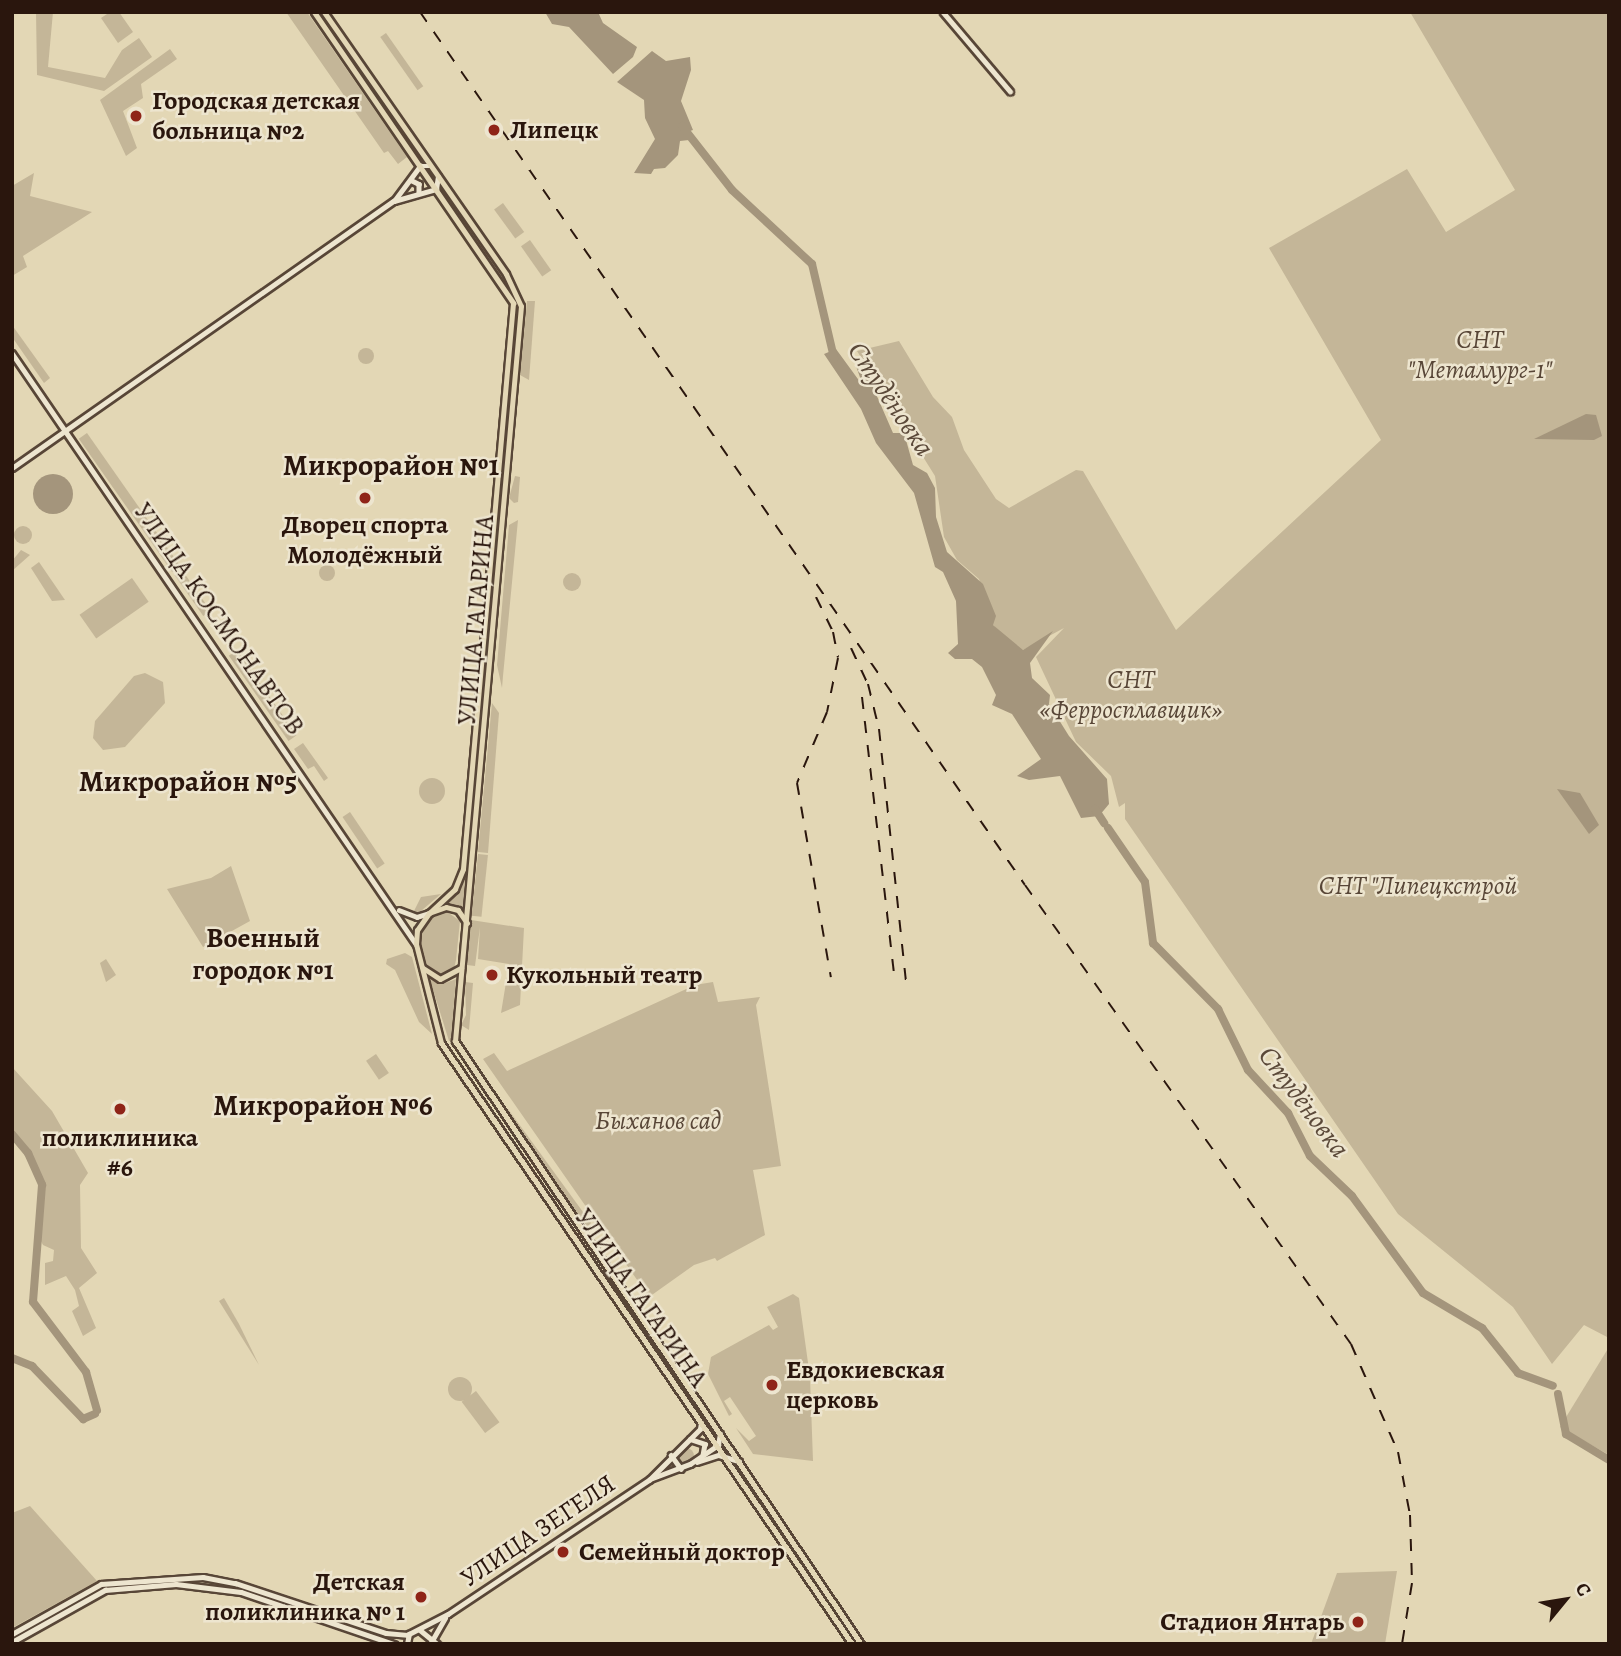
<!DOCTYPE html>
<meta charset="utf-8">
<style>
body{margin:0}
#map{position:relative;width:1621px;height:1656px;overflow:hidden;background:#e3d7b5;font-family:Alegreya,serif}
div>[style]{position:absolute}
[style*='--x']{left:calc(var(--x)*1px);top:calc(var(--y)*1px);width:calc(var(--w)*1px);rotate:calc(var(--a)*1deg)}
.green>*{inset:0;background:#c4b698;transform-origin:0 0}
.round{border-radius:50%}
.water>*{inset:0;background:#a4957c}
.river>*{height:8px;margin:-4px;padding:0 4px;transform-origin:4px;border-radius:4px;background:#a4957c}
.roads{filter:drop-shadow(2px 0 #584637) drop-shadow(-2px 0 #584637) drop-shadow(0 2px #584637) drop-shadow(0 -2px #584637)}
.tertiary>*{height:4.5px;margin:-2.25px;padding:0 2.25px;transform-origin:2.25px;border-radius:2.25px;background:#ede5cf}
.secondary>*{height:4.5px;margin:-2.25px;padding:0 2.25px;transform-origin:2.25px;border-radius:2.25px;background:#ede5cf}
.primary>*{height:5px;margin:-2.5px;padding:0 2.5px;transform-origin:2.5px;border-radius:2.5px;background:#e3d7b5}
.rail>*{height:2px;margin-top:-1px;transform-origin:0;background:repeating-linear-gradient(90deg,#2a160d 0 12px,transparent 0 24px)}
.dots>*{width:19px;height:19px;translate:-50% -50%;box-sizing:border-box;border:4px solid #ede5cf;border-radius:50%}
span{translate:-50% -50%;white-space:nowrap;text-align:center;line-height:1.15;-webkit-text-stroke:5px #ede5cf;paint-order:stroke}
.poi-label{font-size:26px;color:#2a160d;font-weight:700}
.left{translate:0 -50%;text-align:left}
.right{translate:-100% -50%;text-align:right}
.park-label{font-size:26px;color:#584637;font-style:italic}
.street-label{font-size:26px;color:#2a160d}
.water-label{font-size:28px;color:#5b4939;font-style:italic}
.neighbourhood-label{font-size:28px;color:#2a160d;font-weight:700}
.quarter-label{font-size:30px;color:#2a160d;font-weight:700}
.frame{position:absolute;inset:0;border:14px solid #2a160d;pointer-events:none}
.north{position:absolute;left:1530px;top:1565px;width:70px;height:70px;-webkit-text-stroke:5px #ede5cf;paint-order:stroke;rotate:60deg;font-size:19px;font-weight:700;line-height:28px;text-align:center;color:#2a160d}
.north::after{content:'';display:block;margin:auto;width:24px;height:32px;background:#2a160d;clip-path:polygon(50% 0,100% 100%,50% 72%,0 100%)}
</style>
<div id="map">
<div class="green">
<div style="clip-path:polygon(36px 12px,53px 12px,48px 67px,105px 78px,122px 50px,139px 38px,152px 57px,104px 91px,37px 75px)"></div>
<div style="clip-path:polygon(110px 12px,119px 12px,133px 32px,118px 43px,101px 18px)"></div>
<div style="clip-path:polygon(286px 12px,307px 12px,407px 157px,398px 164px,388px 151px,384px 153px)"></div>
<div style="clip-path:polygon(1410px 12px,1609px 12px,1609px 1338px,1584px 1325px,1552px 1364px,1513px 1307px,1398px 1214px,1125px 819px,1125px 803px,1119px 807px,1111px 776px,1076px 742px,1036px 657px,1064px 628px,1023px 650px,1015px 648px,993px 625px,979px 579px,957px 560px,944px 537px,935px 476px,857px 351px,899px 341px,933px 397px,952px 417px,964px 450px,996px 499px,1009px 508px,1076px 470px,1083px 471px,1176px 630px,1381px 440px,1269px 248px,1407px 169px,1446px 232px,1515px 190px)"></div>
<div style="left:386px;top:33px;width:65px;height:7px;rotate:55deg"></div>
<div style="clip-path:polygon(170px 49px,177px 59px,141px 84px,143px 98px,123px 111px,137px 148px,126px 156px,100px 100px)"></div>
<div style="clip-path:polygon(34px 173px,30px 196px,92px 212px,23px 256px,27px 267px,12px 276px,12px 186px)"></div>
<div style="left:503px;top:203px;width:36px;height:11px;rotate:54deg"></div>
<div style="left:530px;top:240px;width:37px;height:11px;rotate:55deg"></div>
<div style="clip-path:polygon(527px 301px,535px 301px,529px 380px,520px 375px)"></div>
<div style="clip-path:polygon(12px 325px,50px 378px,44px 383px,12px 337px)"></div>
<div class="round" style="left:358px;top:348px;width:16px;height:16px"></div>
<div style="left:87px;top:433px;width:163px;height:10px;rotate:55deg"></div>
<div style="clip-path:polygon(515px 476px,520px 477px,518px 502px,514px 503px,509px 498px)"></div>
<div style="clip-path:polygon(518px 520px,503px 676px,502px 688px,497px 665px,509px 525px)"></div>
<div class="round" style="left:14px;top:526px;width:18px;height:18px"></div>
<div style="clip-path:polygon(21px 550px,30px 555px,12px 571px,12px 561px)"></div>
<div style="clip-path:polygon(39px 562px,65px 600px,52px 601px,31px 568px)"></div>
<div class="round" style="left:319px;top:565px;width:16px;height:16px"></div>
<div style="left:182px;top:570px;width:50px;height:9px;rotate:55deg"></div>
<div class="round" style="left:563px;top:573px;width:18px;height:18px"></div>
<div style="left:132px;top:578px;width:29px;height:64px;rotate:55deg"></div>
<div style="left:237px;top:650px;width:104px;height:10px;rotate:55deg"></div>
<div style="clip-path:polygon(145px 673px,163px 682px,165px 703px,125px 747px,103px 750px,93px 738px,95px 721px,134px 676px)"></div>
<div style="clip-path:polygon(492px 703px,499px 713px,488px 853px,478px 852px)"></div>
<div style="clip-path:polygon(303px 743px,328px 778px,324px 781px,314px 766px,308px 769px,294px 749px)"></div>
<div style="left:115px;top:776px;width:11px;height:23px;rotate:90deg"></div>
<div class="round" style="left:419px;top:778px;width:26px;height:26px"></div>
<div style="left:350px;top:812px;width:62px;height:9px;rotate:56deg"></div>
<div style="left:478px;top:854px;width:10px;height:62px;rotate:6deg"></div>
<div style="clip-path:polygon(231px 866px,250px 921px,203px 947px,167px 889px,211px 878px)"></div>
<div style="clip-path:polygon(466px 879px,464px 911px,444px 904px,458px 890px)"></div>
<div style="clip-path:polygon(441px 894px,421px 911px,413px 913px,421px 897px)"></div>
<div style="clip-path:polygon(446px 911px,460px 921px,456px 960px,454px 969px,440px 974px,426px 964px,419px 935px,426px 921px)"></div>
<div style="clip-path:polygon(471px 920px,524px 928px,520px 1005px,501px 1013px,509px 964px,478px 959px,480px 927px,475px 966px,467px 965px)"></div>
<div style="clip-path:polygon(405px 953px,412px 957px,432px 1034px,419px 1022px,395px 970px,386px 964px,387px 959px)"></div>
<div style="clip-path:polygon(106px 959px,116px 975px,106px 982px,100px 963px)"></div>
<div style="clip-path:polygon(456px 979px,451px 1041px,449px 1041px,430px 980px,443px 984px)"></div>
<div style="clip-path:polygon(465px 982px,473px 983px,469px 1030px,461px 1025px,466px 1015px)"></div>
<div style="clip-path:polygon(713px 982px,718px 1002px,760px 997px,756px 1005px,781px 1166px,753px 1170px,765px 1235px,717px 1261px,715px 1258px,694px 1265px,649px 1297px,483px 1059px,494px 1053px,507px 1071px,695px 985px)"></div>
<div style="left:376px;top:1054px;width:23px;height:12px;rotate:56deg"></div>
<div style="clip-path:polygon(12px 1067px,52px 1111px,88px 1173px,80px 1185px,81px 1248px,97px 1273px,79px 1288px,96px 1328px,83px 1336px,72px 1311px,79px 1306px,75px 1290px,66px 1276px,45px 1285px,45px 1263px,53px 1261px,54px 1250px,43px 1245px,38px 1235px,40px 1176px,12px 1137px)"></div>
<div style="clip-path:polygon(508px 1109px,591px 1223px,587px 1227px,508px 1117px)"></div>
<div style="clip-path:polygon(793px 1294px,799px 1298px,810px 1377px,813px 1461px,753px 1454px,736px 1428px,749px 1441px,756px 1436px,730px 1397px,724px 1401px,732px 1414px,729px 1416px,708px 1374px,711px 1357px,769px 1325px,773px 1330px,778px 1327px,767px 1307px)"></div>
<div style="clip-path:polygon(224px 1298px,239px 1324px,259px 1365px,219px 1301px)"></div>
<div style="clip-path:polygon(1609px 1347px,1609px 1455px,1560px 1427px)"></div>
<div class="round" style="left:448px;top:1377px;width:24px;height:24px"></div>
<div style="left:476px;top:1391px;width:39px;height:18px;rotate:53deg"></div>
<div class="round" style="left:678px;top:1448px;width:16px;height:16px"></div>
<div style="clip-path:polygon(30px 1506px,97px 1581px,12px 1628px,12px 1513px)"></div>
<div style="clip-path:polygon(1397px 1571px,1385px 1644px,1311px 1644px,1337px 1573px)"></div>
</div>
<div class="water">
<div style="clip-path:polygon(545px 12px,598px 12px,603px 23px,637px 47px,633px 57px,613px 74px,569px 27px,552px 24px)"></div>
<div style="clip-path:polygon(652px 51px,666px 61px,690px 57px,691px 70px,681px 101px,693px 130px,687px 132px,689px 140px,680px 141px,678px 155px,665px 168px,654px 169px,651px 174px,634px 173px,655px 139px,645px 118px,644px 100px,617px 82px)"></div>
<div style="clip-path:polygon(836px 349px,863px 386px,855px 363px,866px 371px,893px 433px,904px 433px,913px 465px,927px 473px,935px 488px,936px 517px,947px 552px,983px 584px,996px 616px,993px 625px,1023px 650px,1053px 631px,1030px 663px,1032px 678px,1050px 695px,1049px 704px,1069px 736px,1107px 779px,1109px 804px,1099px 816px,1081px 818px,1060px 776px,1029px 780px,1017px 776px,1041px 759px,1012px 714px,992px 705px,996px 695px,982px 667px,972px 659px,955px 659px,948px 653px,958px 644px,956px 601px,943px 572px,935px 567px,914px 493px,876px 443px,861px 409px,824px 354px)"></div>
<div style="clip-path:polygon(1586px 414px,1596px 415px,1602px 436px,1594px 440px,1534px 439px)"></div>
<div class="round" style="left:33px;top:474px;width:40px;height:40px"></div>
<div style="clip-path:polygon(1557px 789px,1580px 793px,1599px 825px,1589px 834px)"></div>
</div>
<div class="river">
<div style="--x:682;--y:126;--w:81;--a:52"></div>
<div style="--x:732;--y:190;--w:109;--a:42.8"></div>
<div style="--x:812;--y:264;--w:97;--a:76.8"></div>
<div style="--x:1095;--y:809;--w:17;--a:57"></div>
<div style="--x:1108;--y:828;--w:65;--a:55.6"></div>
<div style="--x:1145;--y:882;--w:62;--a:82.5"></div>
<div style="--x:1153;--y:943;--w:93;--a:45.4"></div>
<div style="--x:1218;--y:1009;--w:68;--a:63.8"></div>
<div style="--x:1248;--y:1070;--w:59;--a:47.1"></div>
<div style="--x:1288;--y:1113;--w:48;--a:62.9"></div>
<div style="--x:1310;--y:1156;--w:58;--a:43.6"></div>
<div style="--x:1352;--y:1196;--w:120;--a:53.8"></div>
<div style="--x:1423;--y:1293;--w:69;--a:30.7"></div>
<div style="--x:1482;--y:1328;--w:58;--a:51.3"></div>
<div style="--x:1518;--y:1373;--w:37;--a:20"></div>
<div style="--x:12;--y:1134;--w:25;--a:50"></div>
<div style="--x:28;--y:1153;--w:35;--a:66"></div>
<div style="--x:42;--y:1185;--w:117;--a:94.4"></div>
<div style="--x:33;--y:1302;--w:88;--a:52.9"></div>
<div style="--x:86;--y:1372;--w:40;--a:74"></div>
<div style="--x:12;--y:1358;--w:22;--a:22"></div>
<div style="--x:32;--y:1366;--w:74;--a:46.1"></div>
<div style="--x:83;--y:1419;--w:13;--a:-23"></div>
<div style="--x:1558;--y:1394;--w:41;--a:78.7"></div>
<div style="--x:1566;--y:1434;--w:50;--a:31.2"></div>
</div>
<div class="roads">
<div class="tertiary">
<div style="--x:943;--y:12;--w:104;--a:49.7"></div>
</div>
<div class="secondary">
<div style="--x:411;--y:180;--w:9;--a:27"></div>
<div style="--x:419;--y:184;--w:9;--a:90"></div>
<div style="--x:394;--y:201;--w:44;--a:-15.9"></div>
<div style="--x:436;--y:189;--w:12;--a:-81"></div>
<div style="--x:12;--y:353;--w:716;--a:55.64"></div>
<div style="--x:12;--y:468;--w:466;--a:-35"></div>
<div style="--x:394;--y:201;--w:44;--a:-53.4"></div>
<div style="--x:420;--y:166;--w:11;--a:0"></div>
<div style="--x:399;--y:910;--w:19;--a:21"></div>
<div style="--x:417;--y:917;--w:13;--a:-18"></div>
<div style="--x:690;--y:1439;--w:16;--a:18"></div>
<div style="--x:705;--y:1444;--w:11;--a:100"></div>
<div style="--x:671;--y:1455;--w:17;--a:54"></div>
<div style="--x:697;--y:1462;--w:23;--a:-18"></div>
<div style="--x:719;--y:1455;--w:21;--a:17"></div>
<div style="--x:650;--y:1479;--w:43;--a:-20.6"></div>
<div style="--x:690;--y:1464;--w:34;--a:-34"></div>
<div style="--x:718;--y:1445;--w:11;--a:-80"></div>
<div style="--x:420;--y:1630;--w:22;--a:39"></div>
<div style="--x:12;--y:1634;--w:102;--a:-29.3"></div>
<div style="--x:101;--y:1584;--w:102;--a:-3.9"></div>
<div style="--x:203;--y:1577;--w:33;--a:11"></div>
<div style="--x:235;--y:1583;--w:159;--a:18.3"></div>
<div style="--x:386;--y:1633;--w:21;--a:5"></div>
<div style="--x:407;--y:1635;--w:46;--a:-27.1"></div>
<div style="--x:448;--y:1614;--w:242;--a:-33.7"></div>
<div style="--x:649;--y:1480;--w:72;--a:-45"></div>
<div style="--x:700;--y:1429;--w:6;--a:-81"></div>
<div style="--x:12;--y:1642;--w:107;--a:-29.2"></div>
<div style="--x:105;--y:1590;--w:71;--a:-4.8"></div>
<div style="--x:176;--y:1584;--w:65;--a:7"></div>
<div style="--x:241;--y:1592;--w:162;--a:18.8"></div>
<div style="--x:407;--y:1644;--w:10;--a:-79"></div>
<div style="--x:430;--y:1644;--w:30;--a:-60"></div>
</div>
<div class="primary">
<div style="--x:314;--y:12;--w:353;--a:55.6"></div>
<div style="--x:513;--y:303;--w:568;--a:95.05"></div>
<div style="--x:463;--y:869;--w:22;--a:112"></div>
<div style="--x:455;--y:889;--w:34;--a:137"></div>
<div style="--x:324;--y:12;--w:319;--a:55.2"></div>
<div style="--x:506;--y:274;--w:35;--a:65"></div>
<div style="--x:521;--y:306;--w:738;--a:95.13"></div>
<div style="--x:455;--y:1041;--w:727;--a:56.05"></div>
<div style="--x:467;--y:923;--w:16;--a:-125"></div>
<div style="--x:458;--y:910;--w:12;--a:-166"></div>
<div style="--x:446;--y:907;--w:18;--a:161"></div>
<div style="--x:429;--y:913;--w:21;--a:125"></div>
<div style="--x:417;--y:930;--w:14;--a:94"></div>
<div style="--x:416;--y:944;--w:102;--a:75.8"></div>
<div style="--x:441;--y:1043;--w:728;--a:55.63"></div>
<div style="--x:423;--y:968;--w:20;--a:33"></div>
<div style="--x:440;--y:979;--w:24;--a:-28"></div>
</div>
</div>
<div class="rail">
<div style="--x:420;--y:12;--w:1062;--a:55.28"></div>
<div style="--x:1025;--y:885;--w:563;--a:54.62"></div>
<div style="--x:1351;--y:1344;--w:118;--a:66.5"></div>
<div style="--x:1398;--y:1452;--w:64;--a:79.2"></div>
<div style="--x:1410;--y:1515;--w:68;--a:88.3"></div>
<div style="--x:1412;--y:1583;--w:62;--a:99.3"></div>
<div style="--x:816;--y:597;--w:39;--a:64"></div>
<div style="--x:833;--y:632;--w:26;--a:79"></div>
<div style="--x:838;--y:658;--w:55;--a:101.5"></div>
<div style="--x:827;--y:712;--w:77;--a:112.9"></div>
<div style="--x:797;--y:783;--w:197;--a:80.1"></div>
<div style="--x:851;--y:648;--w:40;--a:65"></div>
<div style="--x:868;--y:684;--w:46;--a:76.3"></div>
<div style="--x:879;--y:729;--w:253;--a:83.9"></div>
<div style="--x:862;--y:697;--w:287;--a:83.4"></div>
</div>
<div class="dots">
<div style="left:136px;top:116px;background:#8f2418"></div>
<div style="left:494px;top:130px;background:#8f2418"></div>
<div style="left:365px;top:498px;background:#8f2418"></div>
<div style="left:492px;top:975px;background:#8f2418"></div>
<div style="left:120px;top:1109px;background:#8f2418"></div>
<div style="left:772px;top:1385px;background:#8f2418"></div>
<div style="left:563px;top:1552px;background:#8f2418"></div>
<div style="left:421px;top:1597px;background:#8f2418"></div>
<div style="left:1358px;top:1622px;background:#8f2418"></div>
</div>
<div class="poi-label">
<span class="left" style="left:152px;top:116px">Городская детская<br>больница №2</span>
<span class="left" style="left:510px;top:130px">Липецк</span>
<span style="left:365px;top:540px">Дворец спорта<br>Молодёжный</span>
<span class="left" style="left:506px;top:975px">Кукольный театр</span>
<span style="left:120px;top:1153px">поликлиника<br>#6</span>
<span class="left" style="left:786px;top:1385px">Евдокиевская<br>церковь</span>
<span class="left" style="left:579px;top:1552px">Семейный доктор</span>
<span class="right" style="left:405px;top:1597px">Детская<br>поликлиника № 1</span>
<span class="right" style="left:1344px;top:1622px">Стадион Янтарь</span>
</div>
<div class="park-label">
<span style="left:1480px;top:355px">СНТ<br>"Металлург-1"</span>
<span style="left:1131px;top:695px">СНТ<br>«Ферросплавщик»</span>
<span style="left:1418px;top:886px">СНТ "Липецкстрой</span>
<span style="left:658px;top:1121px">Быханов сад</span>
</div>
<div class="street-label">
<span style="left:219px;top:619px;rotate:55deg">УЛИЦА КОСМОНАВТОВ</span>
<span style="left:476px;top:620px;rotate:-85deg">УЛИЦА ГАГАРИНА</span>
<span style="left:641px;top:1298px;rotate:55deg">УЛИЦА ГАГАРИНА</span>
<span style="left:538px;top:1531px;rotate:-34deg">УЛИЦА ЗЕГЕЛЯ</span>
</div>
<div class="water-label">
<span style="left:891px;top:399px;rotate:56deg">Студёновка</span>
<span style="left:1304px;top:1102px;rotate:53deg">Студёновка</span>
</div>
<div class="neighbourhood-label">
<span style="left:263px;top:954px">Военный<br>городок №1</span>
</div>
<div class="quarter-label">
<span style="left:391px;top:465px">Микрорайон №1</span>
<span style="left:188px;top:781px">Микрорайон №5</span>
<span style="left:323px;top:1105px">Микрорайон №6</span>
</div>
<div class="frame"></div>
<div class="north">С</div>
</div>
